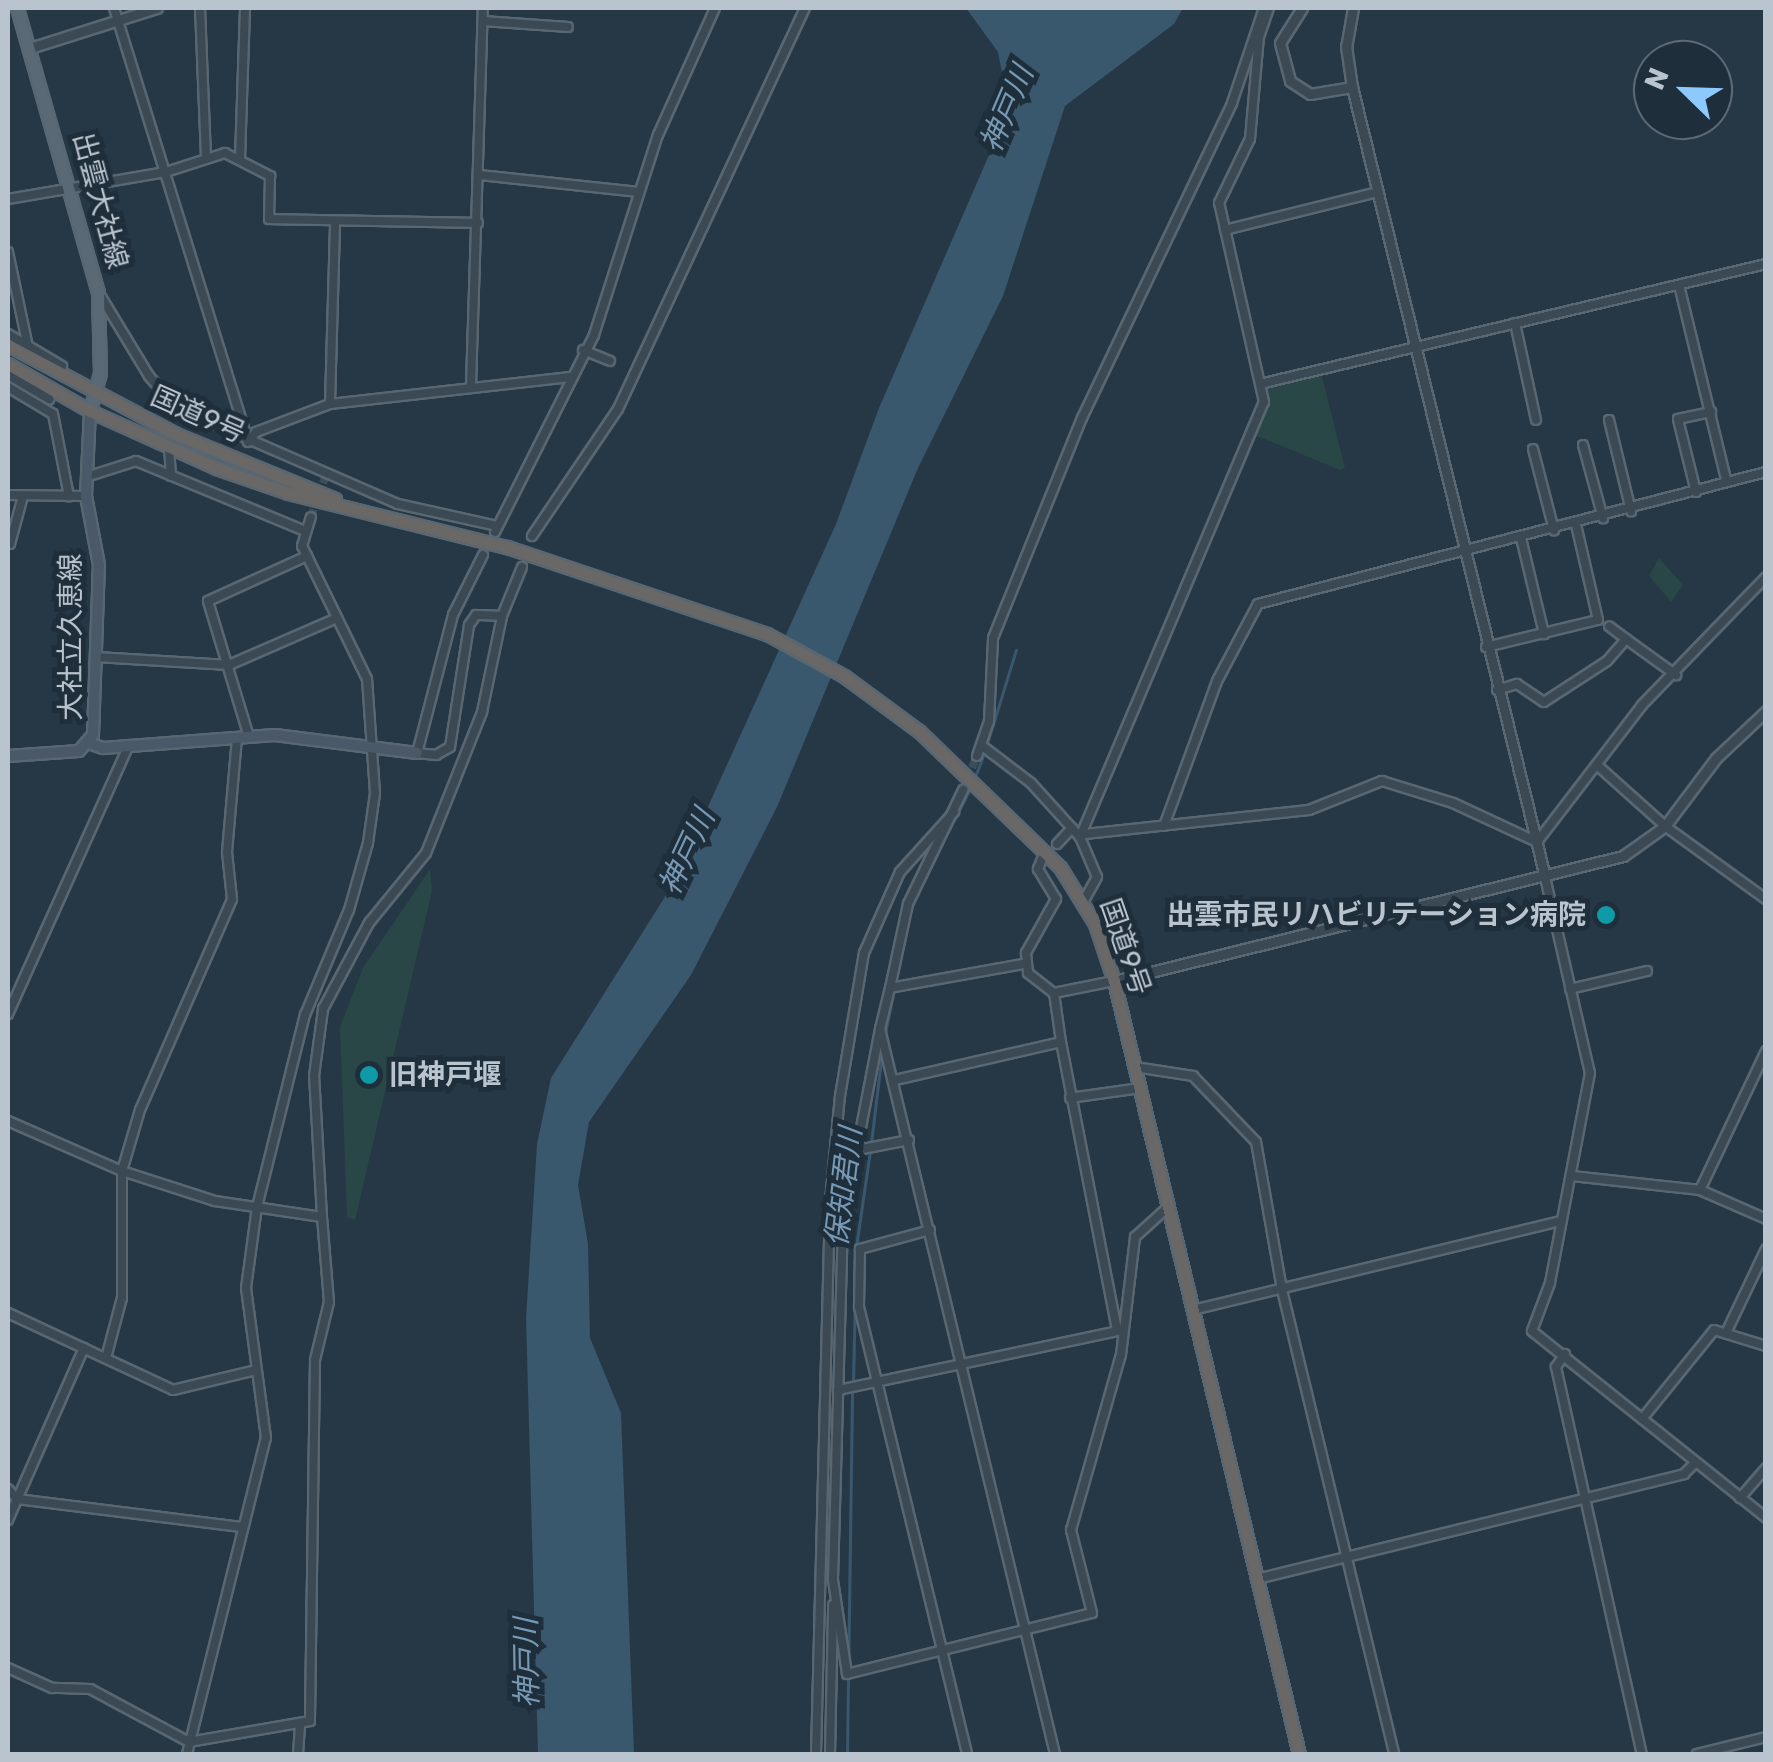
<!DOCTYPE html>
<meta charset="utf-8">
<style>
body{margin:0}
#map{position:relative;width:1773px;height:1762px;overflow:hidden;background:#263846;font-family:Rubik,"Noto Sans JP",sans-serif}
div>[style]{position:absolute}
[style*='--x']{left:calc(var(--x)*1px);top:calc(var(--y)*1px);width:calc(var(--w)*1px);rotate:calc(var(--a)*1deg)}
.green>*{inset:0;background:#284746}
.water>*{inset:0;background:#39576d}
.stream>*{height:2.5px;margin:-1.25px;padding:0 1.25px;transform-origin:1.25px;border-radius:1.25px;background:#39576d}
.minor-tunnel>*{height:8px;margin-top:-4px;transform-origin:0;background:repeating-linear-gradient(90deg,#3c4d5a 0 8px,transparent 0 12px)}
.roads{filter:drop-shadow(2px 0 #596772) drop-shadow(-2px 0 #596772) drop-shadow(0 2px #596772) drop-shadow(0 -2px #596772)}
.minor>*{height:8px;margin:-4px;padding:0 4px;transform-origin:4px;border-radius:4px;background:#3b4955}
.tertiary>*{height:9px;margin:-4.5px;padding:0 4.5px;transform-origin:4.5px;border-radius:4.5px;background:#3b4955}
.secondary>*{height:10px;margin:-5px;padding:0 5px;transform-origin:5px;border-radius:5px;background:#495968}
.primary>*{height:11px;margin:-5.5px;padding:0 5.5px;transform-origin:5.5px;border-radius:5.5px;background:#596975}
.trunk>*{height:11px;margin:-5.5px;padding:0 5.5px;transform-origin:5.5px;border-radius:5.5px;background:#6a6866}
.dots>*{width:28px;height:28px;translate:-50% -50%;box-sizing:border-box;border:5px solid #1f2e3b;border-radius:50%}
span{translate:-50% -50%;white-space:nowrap;text-align:center;line-height:1.15;-webkit-text-stroke:10px #1f2e3b;paint-order:stroke}
.street-label{font-size:28px;color:#b9c4ce}
.poi-label{font-size:28px;color:#b9c4ce;font-weight:700}
.right{translate:-100% -50%;text-align:right}
.left{translate:0 -50%;text-align:left}
.water-label{font-size:30px;color:#7799b3;font-style:italic}
.frame{position:absolute;inset:0;border:10px solid #b9c4ce;pointer-events:none}
.north{position:absolute;left:1633px;top:40px;width:100px;height:100px;box-sizing:border-box;background:#1f2e3b;border:2px solid #5d6a76;border-radius:50%;rotate:293deg;font-size:28px;font-weight:700;line-height:40px;text-align:center;color:#b9c4ce}
.north::after{content:'';display:block;margin:auto;width:35px;height:45px;background:#8ec9fe;clip-path:polygon(50% 0,100% 100%,50% 72%,0 100%)}
</style>
<div id="map">
<div class="green">
<div style="clip-path:polygon(1321px 373px,1345px 468px,1340px 470px,1257px 436px,1268px 387px)"></div>
<div style="clip-path:polygon(1659px 558px,1683px 585px,1671px 602px,1649px 576px)"></div>
<div style="clip-path:polygon(430px 869px,432px 891px,355px 1220px,347px 1217px,340px 1027px,363px 968px)"></div>
</div>
<div class="water">
<div style="clip-path:polygon(966px 8px,1183px 8px,1174px 24px,1065px 106px,1003px 296px,918px 468px,777px 807px,691px 975px,589px 1122px,578px 1185px,588px 1244px,590px 1338px,621px 1413px,634px 1753px,538px 1754px,526px 1318px,537px 1144px,551px 1078px,673px 884px,836px 524px,879px 408px,1009px 109px,998px 52px)"></div>
</div>
<div class="stream">
<div style="--x:987;--y:744;--w:98;--a:-72.9"></div>
<div style="--x:975;--y:777;--w:28;--a:-69"></div>
<div style="--x:935;--y:857;--w:76;--a:-62.8"></div>
<div style="--x:885;--y:1034;--w:87;--a:-78.7"></div>
<div style="--x:871;--y:1143;--w:92;--a:-83.1"></div>
<div style="--x:853;--y:1382;--w:135;--a:-88.7"></div>
<div style="--x:856;--y:1247;--w:97;--a:-81.7"></div>
<div style="--x:847;--y:1754;--w:364;--a:-89.2"></div>
</div>
<div class="minor-tunnel">
<div style="--x:311;--y:517;--w:41;--a:-70.3"></div>
<div style="--x:963;--y:790;--w:37;--a:-68"></div>
</div>
<div class="roads">
<div class="minor">
<div style="--x:114;--y:8;--w:454;--a:72.8"></div>
<div style="--x:200;--y:8;--w:149;--a:87.7"></div>
<div style="--x:483;--y:21;--w:85;--a:4"></div>
<div style="--x:240;--y:159;--w:151;--a:-88.1"></div>
<div style="--x:479;--y:175;--w:159;--a:6.1"></div>
<div style="--x:8;--y:199;--w:160;--a:-9.7"></div>
<div style="--x:166;--y:172;--w:62;--a:-17.9"></div>
<div style="--x:225;--y:153;--w:51;--a:27.1"></div>
<div style="--x:270;--y:176;--w:43;--a:91.3"></div>
<div style="--x:269;--y:219;--w:209;--a:1.1"></div>
<div style="--x:1225;--y:230;--w:157;--a:-14"></div>
<div style="--x:8;--y:252;--w:97;--a:78.1"></div>
<div style="--x:1679;--y:285;--w:201;--a:76.4"></div>
<div style="--x:100;--y:295;--w:95;--a:58.8"></div>
<div style="--x:149;--y:376;--w:43;--a:48.8"></div>
<div style="--x:177;--y:408;--w:241;--a:23.5"></div>
<div style="--x:398;--y:504;--w:101;--a:12.5"></div>
<div style="--x:1515;--y:323;--w:99;--a:77.8"></div>
<div style="--x:8;--y:334;--w:63;--a:30.7"></div>
<div style="--x:583;--y:350;--w:29;--a:22"></div>
<div style="--x:8;--y:375;--w:48;--a:30.3"></div>
<div style="--x:1264;--y:383;--w:516;--a:-13.34"></div>
<div style="--x:471;--y:385;--w:377;--a:-88.2"></div>
<div style="--x:8;--y:387;--w:52;--a:31"></div>
<div style="--x:53;--y:414;--w:84;--a:79"></div>
<div style="--x:330;--y:404;--w:183;--a:-88.4"></div>
<div style="--x:1609;--y:420;--w:94;--a:76.4"></div>
<div style="--x:248;--y:442;--w:13;--a:-51"></div>
<div style="--x:256;--y:432;--w:79;--a:-20.7"></div>
<div style="--x:330;--y:404;--w:242;--a:-6.4"></div>
<div style="--x:1583;--y:445;--w:76;--a:74.7"></div>
<div style="--x:169;--y:447;--w:29;--a:86"></div>
<div style="--x:1533;--y:449;--w:84;--a:75.5"></div>
<div style="--x:86;--y:477;--w:52;--a:-17.7"></div>
<div style="--x:136;--y:461;--w:183;--a:22.5"></div>
<div style="--x:1696;--y:492;--w:75;--a:-103.9"></div>
<div style="--x:1678;--y:419;--w:34;--a:-12"></div>
<div style="--x:8;--y:495;--w:78;--a:0.7"></div>
<div style="--x:495;--y:532;--w:220;--a:-63.3"></div>
<div style="--x:594;--y:335;--w:210;--a:-72.3"></div>
<div style="--x:658;--y:135;--w:139;--a:-65.8"></div>
<div style="--x:532;--y:536;--w:153;--a:-55.9"></div>
<div style="--x:618;--y:409;--w:442;--a:-65"></div>
<div style="--x:1521;--y:538;--w:99;--a:76.5"></div>
<div style="--x:10;--y:544;--w:50;--a:-74.8"></div>
<div style="--x:483;--y:555;--w:67;--a:116.6"></div>
<div style="--x:453;--y:615;--w:143;--a:104.6"></div>
<div style="--x:417;--y:753;--w:19;--a:6"></div>
<div style="--x:436;--y:755;--w:16;--a:-30"></div>
<div style="--x:450;--y:747;--w:123;--a:-81.1"></div>
<div style="--x:469;--y:625;--w:12;--a:-55"></div>
<div style="--x:476;--y:615;--w:26;--a:2"></div>
<div style="--x:1626;--y:639;--w:62;--a:35.8"></div>
<div style="--x:1486;--y:647;--w:115;--a:-13.6"></div>
<div style="--x:1598;--y:620;--w:98;--a:-103"></div>
<div style="--x:96;--y:657;--w:133;--a:3.4"></div>
<div style="--x:229;--y:665;--w:118;--a:-23.5"></div>
<div style="--x:1497;--y:690;--w:21;--a:-17"></div>
<div style="--x:1517;--y:684;--w:32;--a:34"></div>
<div style="--x:1544;--y:702;--w:75;--a:-33.1"></div>
<div style="--x:1607;--y:661;--w:29;--a:-49"></div>
<div style="--x:1626;--y:639;--w:21;--a:-143"></div>
<div style="--x:249;--y:737;--w:142;--a:-106.8"></div>
<div style="--x:208;--y:601;--w:109;--a:-24.4"></div>
<div style="--x:981;--y:745;--w:63;--a:37.2"></div>
<div style="--x:1031;--y:783;--w:73;--a:47.8"></div>
<div style="--x:1080;--y:837;--w:43;--a:67"></div>
<div style="--x:1097;--y:877;--w:26;--a:119"></div>
<div style="--x:977;--y:756;--w:37;--a:-71"></div>
<div style="--x:989;--y:721;--w:83;--a:-87.2"></div>
<div style="--x:993;--y:638;--w:237;--a:-68"></div>
<div style="--x:1082;--y:418;--w:349;--a:-64.5"></div>
<div style="--x:1232;--y:103;--w:100;--a:-71.4"></div>
<div style="--x:1598;--y:766;--w:90;--a:41.8"></div>
<div style="--x:1665;--y:826;--w:125;--a:35.9"></div>
<div style="--x:1164;--y:826;--w:154;--a:-69.9"></div>
<div style="--x:1217;--y:681;--w:87;--a:-62"></div>
<div style="--x:1258;--y:604;--w:525;--a:-14.57"></div>
<div style="--x:1085;--y:834;--w:225;--a:-6.1"></div>
<div style="--x:1309;--y:810;--w:79;--a:-21.7"></div>
<div style="--x:1382;--y:781;--w:74;--a:17.2"></div>
<div style="--x:1453;--y:803;--w:93;--a:24.9"></div>
<div style="--x:1537;--y:842;--w:173;--a:-52.5"></div>
<div style="--x:1642;--y:705;--w:178;--a:-45.9"></div>
<div style="--x:1080;--y:837;--w:472;--a:-67.1"></div>
<div style="--x:1264;--y:402;--w:204;--a:-102.7"></div>
<div style="--x:1219;--y:203;--w:71;--a:-64.2"></div>
<div style="--x:1250;--y:139;--w:102;--a:-85"></div>
<div style="--x:1259;--y:37;--w:31;--a:-71"></div>
<div style="--x:1057;--y:844;--w:22;--a:-47"></div>
<div style="--x:1042;--y:859;--w:11;--a:112"></div>
<div style="--x:1038;--y:869;--w:35;--a:59"></div>
<div style="--x:1056;--y:899;--w:62;--a:119.1"></div>
<div style="--x:1026;--y:953;--w:20;--a:84"></div>
<div style="--x:1028;--y:973;--w:33;--a:38"></div>
<div style="--x:1054;--y:993;--w:61;--a:-11.3"></div>
<div style="--x:1545;--y:877;--w:201;--a:77.1"></div>
<div style="--x:1590;--y:1073;--w:214;--a:100.8"></div>
<div style="--x:1550;--y:1283;--w:51;--a:110.6"></div>
<div style="--x:1532;--y:1331;--w:300;--a:38.6"></div>
<div style="--x:1023;--y:964;--w:135;--a:169.8"></div>
<div style="--x:890;--y:988;--w:42;--a:103.7"></div>
<div style="--x:880;--y:1029;--w:746;--a:76.43"></div>
<div style="--x:890;--y:988;--w:86;--a:-77.9"></div>
<div style="--x:908;--y:904;--w:127;--a:-64.2"></div>
<div style="--x:1570;--y:989;--w:79;--a:-13.2"></div>
<div style="--x:8;--y:1014;--w:295;--a:-65.8"></div>
<div style="--x:880;--y:1029;--w:196;--a:100.9"></div>
<div style="--x:843;--y:1221;--w:359;--a:91.6"></div>
<div style="--x:833;--y:1580;--w:95;--a:81.5"></div>
<div style="--x:847;--y:1674;--w:252;--a:-14"></div>
<div style="--x:1092;--y:1613;--w:86;--a:-104.2"></div>
<div style="--x:1071;--y:1530;--w:182;--a:-74.1"></div>
<div style="--x:1121;--y:1355;--w:119;--a:-83.2"></div>
<div style="--x:1135;--y:1237;--w:43;--a:-42.2"></div>
<div style="--x:1061;--y:1042;--w:293;--a:79"></div>
<div style="--x:1135;--y:1067;--w:59;--a:8.8"></div>
<div style="--x:1193;--y:1076;--w:91;--a:46.3"></div>
<div style="--x:1256;--y:1142;--w:150;--a:80"></div>
<div style="--x:1282;--y:1290;--w:477;--a:76.4"></div>
<div style="--x:895;--y:1080;--w:170;--a:-12.9"></div>
<div style="--x:1061;--y:1042;--w:49;--a:-98.1"></div>
<div style="--x:1070;--y:1098;--w:71;--a:-8.1"></div>
<div style="--x:8;--y:1121;--w:124;--a:23.7"></div>
<div style="--x:122;--y:1171;--w:98;--a:17.9"></div>
<div style="--x:215;--y:1201;--w:108;--a:8.5"></div>
<div style="--x:322;--y:1217;--w:85;--a:85.3"></div>
<div style="--x:329;--y:1302;--w:60;--a:103.6"></div>
<div style="--x:315;--y:1360;--w:361;--a:90.8"></div>
<div style="--x:310;--y:1721;--w:123;--a:170.2"></div>
<div style="--x:189;--y:1742;--w:112;--a:-151.8"></div>
<div style="--x:90;--y:1689;--w:38;--a:-178"></div>
<div style="--x:52;--y:1688;--w:48;--a:-155.6"></div>
<div style="--x:857;--y:1150;--w:53;--a:-10.9"></div>
<div style="--x:1572;--y:1176;--w:129;--a:6.2"></div>
<div style="--x:1700;--y:1190;--w:72;--a:23.7"></div>
<div style="--x:1700;--y:1190;--w:154;--a:-64.6"></div>
<div style="--x:322;--y:1217;--w:141;--a:-93.2"></div>
<div style="--x:314;--y:1076;--w:68;--a:-82.3"></div>
<div style="--x:323;--y:1009;--w:98;--a:-61.9"></div>
<div style="--x:369;--y:923;--w:90;--a:-50.8"></div>
<div style="--x:426;--y:853;--w:152;--a:-68.3"></div>
<div style="--x:482;--y:712;--w:98;--a:-78.2"></div>
<div style="--x:502;--y:616;--w:53;--a:-67.8"></div>
<div style="--x:930;--y:1230;--w:73;--a:164.8"></div>
<div style="--x:860;--y:1249;--w:58;--a:91"></div>
<div style="--x:859;--y:1307;--w:460;--a:76.4"></div>
<div style="--x:1193;--y:1310;--w:379;--a:-13.6"></div>
<div style="--x:8;--y:1313;--w:182;--a:25"></div>
<div style="--x:173;--y:1390;--w:85;--a:-13.5"></div>
<div style="--x:1726;--y:1333;--w:93;--a:-64.5"></div>
<div style="--x:1565;--y:1354;--w:16;--a:125"></div>
<div style="--x:1556;--y:1367;--w:396;--a:77.5"></div>
<div style="--x:106;--y:1358;--w:62;--a:-75.1"></div>
<div style="--x:122;--y:1298;--w:127;--a:-90"></div>
<div style="--x:122;--y:1171;--w:64;--a:-73.6"></div>
<div style="--x:140;--y:1110;--w:230;--a:-66.4"></div>
<div style="--x:232;--y:899;--w:47;--a:-96.1"></div>
<div style="--x:227;--y:852;--w:114;--a:-85"></div>
<div style="--x:838;--y:1390;--w:290;--a:-11.9"></div>
<div style="--x:1642;--y:1419;--w:114;--a:-51"></div>
<div style="--x:1714;--y:1330;--w:54;--a:17.1"></div>
<div style="--x:8;--y:1489;--w:13;--a:48"></div>
<div style="--x:17;--y:1499;--w:226;--a:7.1"></div>
<div style="--x:1740;--y:1498;--w:40;--a:-49"></div>
<div style="--x:8;--y:1520;--w:188;--a:-66.2"></div>
<div style="--x:1257;--y:1579;--w:440;--a:-13.8"></div>
<div style="--x:1684;--y:1474;--w:16;--a:-45"></div>
<div style="--x:187;--y:1754;--w:326;--a:-76"></div>
<div style="--x:266;--y:1438;--w:151;--a:-97.6"></div>
<div style="--x:246;--y:1288;--w:82;--a:-82.3"></div>
<div style="--x:257;--y:1207;--w:198;--a:-76"></div>
<div style="--x:305;--y:1015;--w:114;--a:-67.3"></div>
<div style="--x:349;--y:910;--w:70;--a:-74.2"></div>
<div style="--x:368;--y:843;--w:50;--a:-82"></div>
<div style="--x:375;--y:793;--w:114;--a:-94"></div>
<div style="--x:367;--y:679;--w:148;--a:-116"></div>
<div style="--x:302;--y:546;--w:30;--a:-73"></div>
<div style="--x:298;--y:1754;--w:27;--a:-86"></div>
<div style="--x:816;--y:1754;--w:553;--a:-88.55"></div>
<div style="--x:830;--y:1201;--w:105;--a:-84.6"></div>
<div style="--x:840;--y:1096;--w:145;--a:-80.5"></div>
<div style="--x:864;--y:953;--w:89;--a:-66"></div>
<div style="--x:900;--y:872;--w:81;--a:-48"></div>
<div style="--x:830;--y:1754;--w:149;--a:-88.8"></div>
<div style="--x:1697;--y:1754;--w:71;--a:-13.8"></div>
</div>
<div class="tertiary">
<div style="--x:1302;--y:8;--w:41;--a:122.2"></div>
<div style="--x:1280;--y:43;--w:39;--a:75"></div>
<div style="--x:1290;--y:81;--w:24;--a:33"></div>
<div style="--x:1310;--y:94;--w:43;--a:-9.5"></div>
<div style="--x:1353;--y:8;--w:39;--a:100"></div>
<div style="--x:1346;--y:46;--w:41;--a:81.7"></div>
<div style="--x:1352;--y:87;--w:813;--a:76.27"></div>
<div style="--x:33;--y:47;--w:130;--a:-17.5"></div>
<div style="--x:1114;--y:981;--w:524;--a:-13.8"></div>
<div style="--x:1623;--y:856;--w:52;--a:-35.5"></div>
<div style="--x:1665;--y:826;--w:85;--a:-53.1"></div>
<div style="--x:1716;--y:758;--w:69;--a:-43.2"></div>
</div>
<div class="secondary">
<div style="--x:89;--y:743;--w:15;--a:20"></div>
<div style="--x:103;--y:748;--w:172;--a:-4.3"></div>
<div style="--x:275;--y:735;--w:143;--a:7.2"></div>
<div style="--x:8;--y:756;--w:71;--a:-4"></div>
<div style="--x:79;--y:751;--w:21;--a:-49"></div>
<div style="--x:93;--y:735;--w:170;--a:-88"></div>
<div style="--x:99;--y:565;--w:70;--a:-100.7"></div>
<div style="--x:86;--y:496;--w:85;--a:-87.3"></div>
</div>
<div class="primary">
<div style="--x:17;--y:8;--w:295;--a:74.1"></div>
<div style="--x:98;--y:292;--w:81;--a:88.6"></div>
<div style="--x:100;--y:373;--w:39;--a:105"></div>
</div>
<div class="trunk">
<div style="--x:8;--y:345;--w:190;--a:27.9"></div>
<div style="--x:176;--y:434;--w:172;--a:22.2"></div>
<div style="--x:8;--y:364;--w:95;--a:29.8"></div>
<div style="--x:90;--y:411;--w:138;--a:24.3"></div>
<div style="--x:216;--y:468;--w:76;--a:19.1"></div>
<div style="--x:288;--y:493;--w:226;--a:13.9"></div>
<div style="--x:507;--y:547;--w:274;--a:18.5"></div>
<div style="--x:767;--y:634;--w:88;--a:28.6"></div>
<div style="--x:844;--y:676;--w:94;--a:36.4"></div>
<div style="--x:920;--y:732;--w:194;--a:44"></div>
<div style="--x:1060;--y:867;--w:67;--a:58.4"></div>
<div style="--x:1095;--y:924;--w:60;--a:71.6"></div>
<div style="--x:1114;--y:981;--w:795;--a:76.54"></div>
</div>
</div>
<div class="dots">
<div style="left:1606px;top:915px;background:#0f9aa8"></div>
<div style="left:369px;top:1075px;background:#0f9aa8"></div>
</div>
<div class="street-label">
<span style="left:100px;top:201px;rotate:75deg">出雲大社線</span>
<span style="left:198px;top:415px;rotate:24deg">国道9号</span>
<span style="left:71px;top:637px;rotate:-90deg">大社立久恵線</span>
<span style="left:1125px;top:947px;rotate:71deg">国道9号</span>
</div>
<div class="poi-label">
<span class="right" style="left:1586px;top:915px">出雲市民リハビリテーション病院</span>
<span class="left" style="left:389px;top:1075px">旧神戸堰</span>
</div>
<div class="water-label">
<span style="left:1007px;top:109px;rotate:-67deg">神戸川</span>
<span style="left:687px;top:852px;rotate:-65deg">神戸川</span>
<span style="left:844px;top:1187px;rotate:-83deg">保知君川</span>
<span style="left:527px;top:1663px;rotate:-91deg">神戸川</span>
</div>
<div class="frame"></div>
<div class="north">N</div>
</div>
